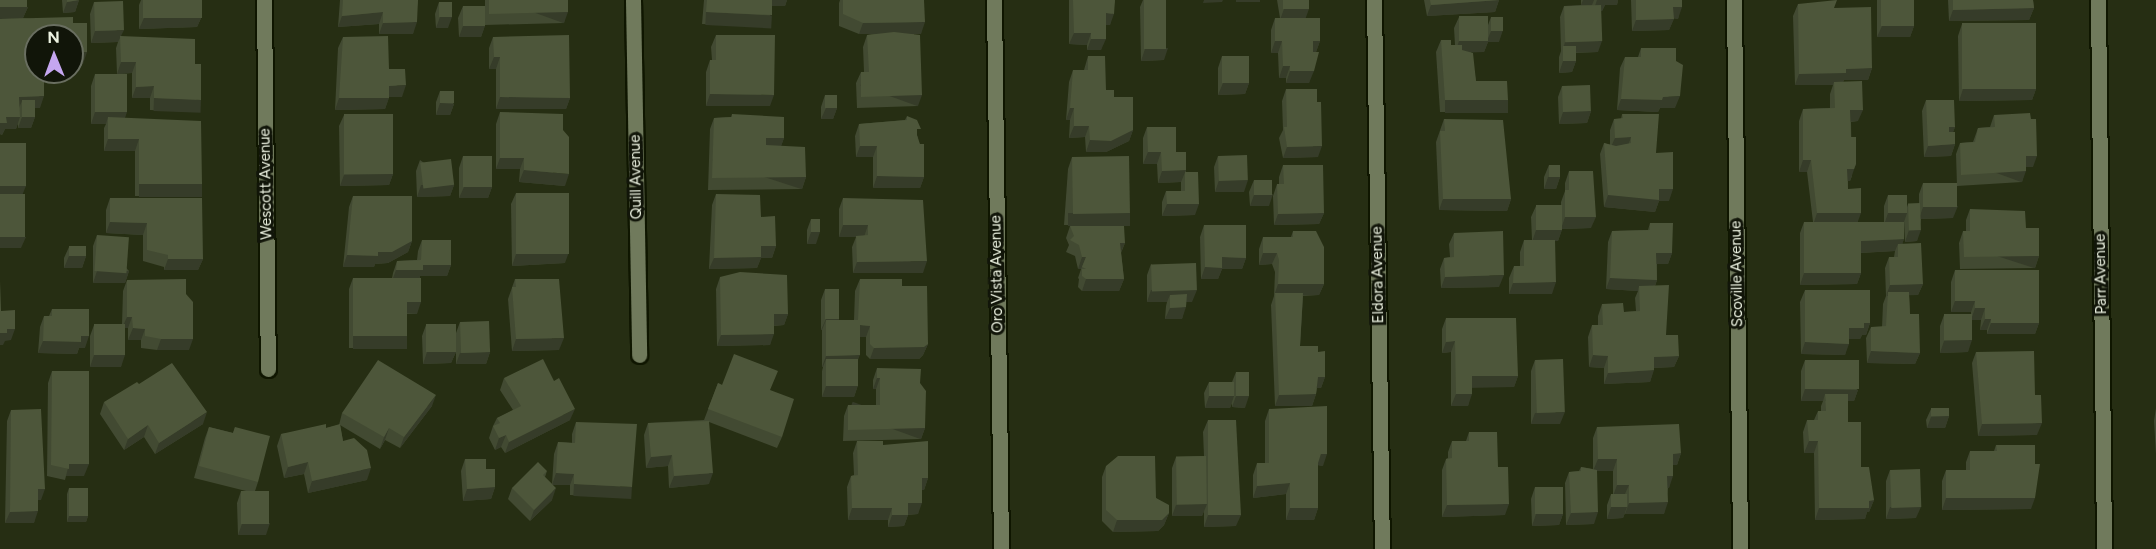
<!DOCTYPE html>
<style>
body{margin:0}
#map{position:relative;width:2156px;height:549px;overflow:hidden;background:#262e13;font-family:Figtree,sans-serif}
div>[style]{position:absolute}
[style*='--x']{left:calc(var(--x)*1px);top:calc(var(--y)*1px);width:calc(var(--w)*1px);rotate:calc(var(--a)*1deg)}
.roads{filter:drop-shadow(2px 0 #0f1600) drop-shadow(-2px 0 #0f1600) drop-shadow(0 2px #0f1600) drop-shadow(0 -2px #0f1600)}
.minor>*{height:15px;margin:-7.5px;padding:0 7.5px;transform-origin:7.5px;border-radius:7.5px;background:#707a5c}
.tertiary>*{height:15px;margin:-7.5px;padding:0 7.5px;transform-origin:7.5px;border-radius:7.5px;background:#707a5c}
.wall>*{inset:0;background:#424a32}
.shaded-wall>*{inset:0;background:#363c29;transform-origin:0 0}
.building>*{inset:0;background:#4d563a;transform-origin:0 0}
span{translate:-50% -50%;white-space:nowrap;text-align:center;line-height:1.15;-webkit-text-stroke:6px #111509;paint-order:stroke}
.street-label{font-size:15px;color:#edf3e2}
.north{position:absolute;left:24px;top:24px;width:60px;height:60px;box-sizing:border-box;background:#111509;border:2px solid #696e60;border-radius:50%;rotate:359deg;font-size:16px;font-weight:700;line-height:24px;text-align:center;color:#edf3e2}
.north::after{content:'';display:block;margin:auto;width:21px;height:27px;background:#c5a6f0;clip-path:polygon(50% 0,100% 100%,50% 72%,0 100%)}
</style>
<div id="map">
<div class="roads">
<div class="minor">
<div style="--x:264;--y:0;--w:369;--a:89.4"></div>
<div style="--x:633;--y:0;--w:355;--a:89"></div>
<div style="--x:1374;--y:0;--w:549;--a:89.17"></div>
<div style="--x:1734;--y:0;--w:549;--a:89.37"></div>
<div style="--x:2098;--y:0;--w:549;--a:89.37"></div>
</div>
<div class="tertiary">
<div style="--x:994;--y:0;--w:549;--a:89.27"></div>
</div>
</div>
<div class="wall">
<div style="clip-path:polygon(62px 0,79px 0,75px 12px,63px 13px)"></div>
<div style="clip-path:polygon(141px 0,202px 0,202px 16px,197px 27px,139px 29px,139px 5px)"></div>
<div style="clip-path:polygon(340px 0,418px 0,413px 34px,379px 34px,379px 24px,338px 27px)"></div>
<div style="clip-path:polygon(485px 0,568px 0,564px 23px,485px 25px,481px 37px,459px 37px,458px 18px,463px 6px,485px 6px)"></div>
<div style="clip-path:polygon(704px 0,787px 0,785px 6px,772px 6px,768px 27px,702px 24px)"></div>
<div style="clip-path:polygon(840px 0,924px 0,921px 34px,914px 34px,918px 106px,857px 108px,856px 83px,861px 72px,864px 72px,863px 47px,867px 35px,876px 34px,859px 34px,839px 26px,839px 3px)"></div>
<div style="clip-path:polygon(1069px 0,1115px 0,1110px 25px,1106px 25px,1101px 50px,1087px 50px,1087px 45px,1069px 44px)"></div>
<div style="clip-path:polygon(1143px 0,1166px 0,1164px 60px,1141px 61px,1140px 7px)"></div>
<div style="clip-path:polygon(1277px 0,1309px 0,1305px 18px,1320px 41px,1316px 52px,1309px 83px,1286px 83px,1286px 78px,1279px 78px,1278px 53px,1271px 53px,1271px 30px,1275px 18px,1280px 18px)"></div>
<div style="clip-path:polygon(1424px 0,1499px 0,1495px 12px,1427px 16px)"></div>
<div style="clip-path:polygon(1581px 0,1618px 0,1617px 5px,1605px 5px,1602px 11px,1601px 11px,1598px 52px,1576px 53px,1576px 61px,1572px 72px,1559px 73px,1559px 57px,1561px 51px,1560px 17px,1564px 6px,1581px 5px)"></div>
<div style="clip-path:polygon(1631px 0,1682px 0,1678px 19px,1674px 18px,1669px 30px,1632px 31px)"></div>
<div style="clip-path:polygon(1877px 0,1914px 0,1914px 26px,1910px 37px,1877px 37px)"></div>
<div style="clip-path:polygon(1948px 0,2033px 0,2034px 8px,2029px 20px,1949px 21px)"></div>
<div style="clip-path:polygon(94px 2px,121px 36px,195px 64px,197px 112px,150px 110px,150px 98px,132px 98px,132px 73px,117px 74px,116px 48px,118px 42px,91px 43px,90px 14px)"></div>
<div style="clip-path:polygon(439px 2px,448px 28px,436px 28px,435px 14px)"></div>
<div style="clip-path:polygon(1798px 4px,1834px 8px,1872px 68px,1868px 80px,1844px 80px,1843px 82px,1858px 121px,1851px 122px,1852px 176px,1850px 181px,1848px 181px,1848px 189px,1858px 222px,1884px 222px,1884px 206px,1888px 195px,1907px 207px,1908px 204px,1919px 204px,1919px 194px,1923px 183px,1953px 218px,1921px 219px,1917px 241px,1905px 242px,1904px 221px,1904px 239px,1902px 243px,1923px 284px,1918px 295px,1909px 295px,1910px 314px,1920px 353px,1915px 364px,1867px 363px,1866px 338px,1871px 327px,1882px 327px,1883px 304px,1886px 296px,1885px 268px,1889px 257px,1894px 257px,1895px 251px,1861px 253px,1861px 273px,1857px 284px,1800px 285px,1800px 233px,1804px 222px,1813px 222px,1807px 172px,1799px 172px,1799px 121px,1803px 109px,1830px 108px,1830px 94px,1833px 85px,1795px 85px,1793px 16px)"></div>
<div style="clip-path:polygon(28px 7px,23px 18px,73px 23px,83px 64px,72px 64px,72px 36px,36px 36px,40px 108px,35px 108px,35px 117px,31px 128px,18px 128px,18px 123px,16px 129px,5px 129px,2px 135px,0 134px,0 19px)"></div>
<div style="clip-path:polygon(1459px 17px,1488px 25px,1491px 17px,1499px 42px,1488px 42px,1484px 52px,1471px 52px,1476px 81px,1504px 112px,1440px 112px,1436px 52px,1441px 40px,1451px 45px,1455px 45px,1454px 28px)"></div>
<div style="clip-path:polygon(1962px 24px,2036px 89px,2032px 100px,1959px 101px,1958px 36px)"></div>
<div style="clip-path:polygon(716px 35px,770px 106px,706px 106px,706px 72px,710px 60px,712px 60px,711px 47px)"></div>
<div style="clip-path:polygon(343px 37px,389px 69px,402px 97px,389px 97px,385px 109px,335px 110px,338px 48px)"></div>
<div style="clip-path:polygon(493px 37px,570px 98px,566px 109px,496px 109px,496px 69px,489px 69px,489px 48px)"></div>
<div style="clip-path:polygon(1641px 48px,1675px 108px,1660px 108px,1658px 112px,1617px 110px,1620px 68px,1625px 57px,1638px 57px)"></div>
<div style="clip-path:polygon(1088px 56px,1106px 90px,1114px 97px,1133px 130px,1129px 141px,1106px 152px,1086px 152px,1085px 137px,1069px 138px,1070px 120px,1066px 120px,1069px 82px,1073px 70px,1084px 70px)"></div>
<div style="clip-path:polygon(1222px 56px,1249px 83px,1245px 94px,1218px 95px,1218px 68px)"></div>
<div style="clip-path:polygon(95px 74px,125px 118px,202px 184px,197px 196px,135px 196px,135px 151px,104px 151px,104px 128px,106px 124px,91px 124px,91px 86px)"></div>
<div style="clip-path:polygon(1562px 86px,1591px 111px,1587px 123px,1559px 124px,1558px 97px)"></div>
<div style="clip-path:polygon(1286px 89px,1318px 157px,1283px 158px,1279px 138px,1283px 130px,1282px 101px)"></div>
<div style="clip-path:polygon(440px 91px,454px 104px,450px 115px,436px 115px,436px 102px)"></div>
<div style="clip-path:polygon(825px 95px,837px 108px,833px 119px,821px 119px,821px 107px)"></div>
<div style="clip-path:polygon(1926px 100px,1955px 127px,1953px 132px,1955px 144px,1951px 156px,1924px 157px,1922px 111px)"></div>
<div style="clip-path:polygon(500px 112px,565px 186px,519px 182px,520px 169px,496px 169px,496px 124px)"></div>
<div style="clip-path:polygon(732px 114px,784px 138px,781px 146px,806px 177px,802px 189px,708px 190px,710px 129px,714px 118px,731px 117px)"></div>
<div style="clip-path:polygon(1622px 114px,1656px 153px,1669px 201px,1659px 201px,1655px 212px,1604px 207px,1600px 154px,1604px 143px,1610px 145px,1610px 130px,1614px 119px,1621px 119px)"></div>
<div style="clip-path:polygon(344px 115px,393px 174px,389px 185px,340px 186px,339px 126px)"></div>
<div style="clip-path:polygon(1994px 115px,2033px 167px,2026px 167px,2022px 182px,1957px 186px,1956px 154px,1960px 143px,1973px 142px,1978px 128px,1990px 127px)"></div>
<div style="clip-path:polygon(907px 116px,918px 137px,924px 177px,920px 188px,873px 188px,873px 157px,856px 157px,855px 136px,859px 124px,905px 120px)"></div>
<div style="clip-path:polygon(1444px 119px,1511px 199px,1507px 211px,1439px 210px,1436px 142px)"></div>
<div style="clip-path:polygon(1147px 127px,1176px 152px,1186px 170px,1186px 172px,1195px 215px,1162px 216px,1162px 202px,1166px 191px,1181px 191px,1181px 182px,1158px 183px,1157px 164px,1143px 164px,1143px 138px)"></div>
<div style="clip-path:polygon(463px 156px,492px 187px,488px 198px,459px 198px,459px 168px)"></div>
<div style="clip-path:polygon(1218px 156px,1244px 192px,1215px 192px,1214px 167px)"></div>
<div style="clip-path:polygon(1072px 157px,1126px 225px,1064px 225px,1068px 169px)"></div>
<div style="clip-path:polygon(420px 160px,454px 185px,450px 196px,417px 197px,416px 171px)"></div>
<div style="clip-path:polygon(1283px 165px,1324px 213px,1319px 224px,1274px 225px,1273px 196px,1277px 184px,1279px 184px,1279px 177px)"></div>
<div style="clip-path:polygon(1549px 165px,1560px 177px,1556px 189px,1544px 189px,1544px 177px)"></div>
<div style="clip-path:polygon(1569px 171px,1591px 228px,1562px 229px,1558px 241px,1555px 241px,1552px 294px,1509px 294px,1509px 278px,1514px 266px,1520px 266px,1520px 252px,1524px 240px,1532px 240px,1531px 217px,1536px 206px,1561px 205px,1561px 202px,1565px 191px,1565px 183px)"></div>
<div style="clip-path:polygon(1254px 180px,1269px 206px,1250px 206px,1249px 192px)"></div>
<div style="clip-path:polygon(516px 193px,565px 263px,512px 266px,511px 204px)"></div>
<div style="clip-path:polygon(716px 194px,761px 217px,776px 246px,772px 258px,761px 258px,757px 268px,709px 269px,712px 205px)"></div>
<div style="clip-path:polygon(353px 196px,412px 241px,408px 252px,388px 263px,375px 264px,374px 267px,343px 267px,349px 207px)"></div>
<div style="clip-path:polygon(110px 198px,203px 259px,198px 270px,164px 270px,164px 267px,143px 261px,143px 235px,106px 233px,106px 210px)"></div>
<div style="clip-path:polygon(843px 198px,923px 273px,853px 273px,852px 247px,856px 237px,839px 237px,839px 209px)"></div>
<div style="clip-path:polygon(1970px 209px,2026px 228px,2039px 256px,2035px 268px,1960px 269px,1959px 243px,1963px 231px,1966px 231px,1966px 220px)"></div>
<div style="clip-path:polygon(811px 219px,816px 244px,807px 244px,807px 230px)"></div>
<div style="clip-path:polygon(1650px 223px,1672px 253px,1668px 264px,1657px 264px,1657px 280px,1655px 286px,1666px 335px,1679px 356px,1674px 367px,1654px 368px,1650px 382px,1604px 384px,1604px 368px,1589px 367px,1588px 337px,1592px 325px,1598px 325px,1598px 316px,1602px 304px,1624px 312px,1636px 311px,1635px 298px,1638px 291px,1606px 289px,1608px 242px,1612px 231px,1648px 230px)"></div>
<div style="clip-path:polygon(1204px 225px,1246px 258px,1242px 269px,1222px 269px,1218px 279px,1201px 279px,1200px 237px)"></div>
<div style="clip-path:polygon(1070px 226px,1125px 243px,1121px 253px,1124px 279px,1119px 291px,1082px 291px,1078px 287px,1079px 279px,1078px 278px,1081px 269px,1078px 269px,1075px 256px,1066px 252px,1069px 245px,1066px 238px)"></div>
<div style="clip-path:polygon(1293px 231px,1324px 284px,1319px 295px,1303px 296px,1300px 346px,1318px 352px,1325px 377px,1321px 388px,1317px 388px,1316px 394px,1312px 406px,1275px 406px,1271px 305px,1274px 296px,1275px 272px,1272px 264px,1259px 265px,1259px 249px,1263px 237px,1291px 237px)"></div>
<div style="clip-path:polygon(1454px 233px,1499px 287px,1441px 288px,1440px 269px,1444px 258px,1450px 257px,1449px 244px)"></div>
<div style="clip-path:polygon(97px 235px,129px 271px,125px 283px,93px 283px,93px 246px)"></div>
<div style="clip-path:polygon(422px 240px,451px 265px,447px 276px,420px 276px,417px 314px,407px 314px,403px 348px,349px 348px,349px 289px,353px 278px,392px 278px,393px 273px,397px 261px,417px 260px,418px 251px)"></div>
<div style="clip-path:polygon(69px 247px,86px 256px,82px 268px,64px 268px,64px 258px)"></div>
<div style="clip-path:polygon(1151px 264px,1192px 302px,1186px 302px,1182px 319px,1165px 319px,1166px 306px,1167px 302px,1147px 302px,1147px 275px)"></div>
<div style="clip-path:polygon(1955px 270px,2039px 323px,2035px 334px,1987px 334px,1987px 330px,1980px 330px,1981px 320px,1972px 320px,1968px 352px,1940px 353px,1940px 326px,1944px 315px,1971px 314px,1971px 312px,1951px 312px,1951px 282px)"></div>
<div style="clip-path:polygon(720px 277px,788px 314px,784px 325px,774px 326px,770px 345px,717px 346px,716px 289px)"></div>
<div style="clip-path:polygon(515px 279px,559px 350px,512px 351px,508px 299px)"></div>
<div style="clip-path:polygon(860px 279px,902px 286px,928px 344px,923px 355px,919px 359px,870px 359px,866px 355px,866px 337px,860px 337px,858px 361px,858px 385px,854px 397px,822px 397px,822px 371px,823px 367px,822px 367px,822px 330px,821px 330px,821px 300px,825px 289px,839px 320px,854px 320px,855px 291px)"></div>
<div style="clip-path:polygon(127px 280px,189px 350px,157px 350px,141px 348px,141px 340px,128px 340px,128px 328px,125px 328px,121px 367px,90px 367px,90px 336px,94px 325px,122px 324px,123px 291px)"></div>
<div style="clip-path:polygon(1805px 290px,1870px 323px,1866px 335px,1862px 335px,1860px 339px,1849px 339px,1845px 355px,1801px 354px,1800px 302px)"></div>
<div style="clip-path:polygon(52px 309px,85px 348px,79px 348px,77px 354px,38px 353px,40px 327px,44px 316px,49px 316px)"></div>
<div style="clip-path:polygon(1446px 318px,1518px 376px,1514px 387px,1472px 387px,1468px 406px,1451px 406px,1451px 352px,1442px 353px,1442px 329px)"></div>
<div style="clip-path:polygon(460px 322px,490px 352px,486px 364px,456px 364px,456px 352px,451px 363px,423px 364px,422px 336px,426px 325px,456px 333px)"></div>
<div style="clip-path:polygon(1976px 352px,2035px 395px,2037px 435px,1978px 436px,1972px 363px)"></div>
<div style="clip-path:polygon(1535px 360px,1560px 424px,1531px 424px,1531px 371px)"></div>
<div style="clip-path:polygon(1805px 360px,1858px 390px,1854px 401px,1848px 401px,1848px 422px,1861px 467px,1874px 500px,1869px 512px,1867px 512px,1865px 519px,1815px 520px,1814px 453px,1804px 453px,1803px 432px,1807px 420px,1814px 420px,1818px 411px,1821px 411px,1821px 406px,1823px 401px,1801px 401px,1801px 371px)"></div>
<div style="clip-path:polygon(877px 368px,920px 383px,925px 428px,921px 439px,843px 441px,844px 416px,848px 405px,876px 405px,876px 389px,873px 389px,873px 380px)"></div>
<div style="clip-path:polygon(52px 371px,84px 476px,66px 476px,65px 480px,47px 476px,48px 383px)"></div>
<div style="clip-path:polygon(1236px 372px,1245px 408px,1232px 407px,1232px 403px,1230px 408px,1205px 408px,1204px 393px,1209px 382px,1232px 382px)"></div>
<div style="clip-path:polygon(504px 378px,570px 420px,505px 453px,501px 447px,495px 450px,489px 438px,493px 426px,497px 418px,513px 410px,500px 390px)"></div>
<div style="clip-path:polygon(718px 383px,722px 385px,770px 390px,782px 437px,777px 448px,709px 422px,709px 484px,669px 488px,668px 466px,646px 468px,644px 435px,648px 423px,704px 420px)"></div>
<div style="clip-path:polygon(104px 402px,203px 424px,155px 454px,144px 437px,124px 450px,100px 414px)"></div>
<div style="clip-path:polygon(432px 406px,400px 448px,385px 440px,380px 449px,340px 425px,343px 441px,367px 480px,308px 493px,304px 474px,284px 478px,277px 446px,281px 434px,326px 428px,339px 425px,342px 413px)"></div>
<div style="clip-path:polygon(2156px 408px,2156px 454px,2154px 421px)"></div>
<div style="clip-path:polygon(1269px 409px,1323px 466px,1318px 465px,1318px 508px,1314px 520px,1286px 520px,1286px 494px,1253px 498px,1253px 475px,1257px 463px,1265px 463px,1265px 421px)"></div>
<div style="clip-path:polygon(1931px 409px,1949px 416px,1945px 428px,1927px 428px,1926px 420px)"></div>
<div style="clip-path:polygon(11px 410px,41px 500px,38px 500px,34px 523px,5px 523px,7px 421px)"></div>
<div style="clip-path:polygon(1208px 420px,1236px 526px,1204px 527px,1204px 511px,1202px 516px,1172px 516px,1172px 468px,1176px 457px,1204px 456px,1203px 432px)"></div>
<div style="clip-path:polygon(576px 422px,628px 498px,570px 495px,570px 485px,553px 485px,552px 500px,530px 521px,508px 499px,512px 488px,547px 471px,545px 477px,552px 484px,554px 454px,558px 442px,572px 443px,572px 434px)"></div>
<div style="clip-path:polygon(209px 427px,233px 433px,235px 427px,258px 482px,255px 491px,266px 535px,238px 535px,237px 503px,241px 491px,246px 491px,194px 478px,205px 438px)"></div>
<div style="clip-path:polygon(1597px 427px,1681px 453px,1677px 465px,1673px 465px,1669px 488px,1668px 488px,1664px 514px,1625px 514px,1625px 513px,1623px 518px,1607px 519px,1607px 505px,1611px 494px,1613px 494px,1613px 471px,1597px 471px,1594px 524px,1566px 525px,1565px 483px,1569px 472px,1579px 471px,1581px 467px,1593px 469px,1593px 438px)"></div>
<div style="clip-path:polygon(1469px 432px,1498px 467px,1505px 515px,1442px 517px,1442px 470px,1446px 459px,1448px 458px,1448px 452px,1452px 441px,1466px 441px)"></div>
<div style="clip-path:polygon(857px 441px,883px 445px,928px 478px,924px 490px,922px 490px,918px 514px,908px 515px,904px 526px,888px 527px,888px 520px,848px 520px,847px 487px,851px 476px,854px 475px,853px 453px)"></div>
<div style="clip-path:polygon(1996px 445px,2031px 509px,1942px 510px,1942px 481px,1946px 470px,1966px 470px,1966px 462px,1970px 451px,1994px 451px)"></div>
<div style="clip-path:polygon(465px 459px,486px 469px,495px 487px,491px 499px,463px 501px,461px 471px)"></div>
<div style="clip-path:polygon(1106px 466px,1156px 498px,1169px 513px,1164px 525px,1158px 531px,1113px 532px,1102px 521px,1102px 477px)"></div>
<div style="clip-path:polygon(1890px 470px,1916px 518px,1886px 519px,1886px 481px)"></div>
<div style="clip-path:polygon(1535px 487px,1563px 514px,1559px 525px,1532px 526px,1531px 499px)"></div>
<div style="clip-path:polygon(69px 488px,88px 516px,86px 522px,67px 522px,67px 494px)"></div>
</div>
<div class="shaded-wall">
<div style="clip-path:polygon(79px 0,75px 12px,63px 13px,67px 2px)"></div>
<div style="clip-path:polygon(770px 0,787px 0,785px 6px,768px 6px)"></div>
<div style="clip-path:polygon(1204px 0,1223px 0,1222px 2px,1203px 3px)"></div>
<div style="left:1236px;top:0;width:24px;height:2px"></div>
<div style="clip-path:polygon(1499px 0,1495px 12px,1427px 16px,1431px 5px)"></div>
<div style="clip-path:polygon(1583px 0,1594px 0,1592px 5px,1581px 5px)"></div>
<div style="clip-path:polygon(1597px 0,1618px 0,1617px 5px,1605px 5px,1602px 11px,1593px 12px)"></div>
<div style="clip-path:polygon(0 7px,28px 7px,23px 18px,0 19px)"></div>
<div style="clip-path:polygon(1673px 7px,1682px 7px,1678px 19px,1669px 18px)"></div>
<div style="clip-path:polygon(2034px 8px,2029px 20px,1949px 21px,1953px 10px)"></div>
<div style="clip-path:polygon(1284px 9px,1309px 9px,1305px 20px,1280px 20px)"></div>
<div style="clip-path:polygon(383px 12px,379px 24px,338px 27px,342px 16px)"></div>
<div style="left:568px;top:12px;width:12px;height:79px;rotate:110deg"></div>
<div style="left:706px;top:12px;width:66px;height:13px;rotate:3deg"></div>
<div style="clip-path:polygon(1106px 13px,1114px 14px,1110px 25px,1102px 25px)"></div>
<div style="clip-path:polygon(202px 16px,197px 27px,139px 29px,144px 18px)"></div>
<div style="clip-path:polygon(440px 17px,452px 17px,448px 28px,436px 28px)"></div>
<div style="clip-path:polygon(1674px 19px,1669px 30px,1632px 31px,1636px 20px)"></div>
<div style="clip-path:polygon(417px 22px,413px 34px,379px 34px,383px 23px)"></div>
<div style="clip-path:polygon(925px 22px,921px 34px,859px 34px,863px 23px)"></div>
<div style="clip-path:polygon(463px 26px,485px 26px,481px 37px,459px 37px)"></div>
<div style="clip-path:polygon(1882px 26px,1914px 26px,1910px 37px,1877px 37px)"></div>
<div style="clip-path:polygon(124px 30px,118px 42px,91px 43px,95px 31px)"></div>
<div style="clip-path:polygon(1503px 30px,1499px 42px,1488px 42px,1484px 52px,1455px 53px,1459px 41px,1487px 41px,1491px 31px)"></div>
<div style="clip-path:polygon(1074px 33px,1091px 33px,1087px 45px,1069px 44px)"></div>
<div style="clip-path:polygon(1091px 39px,1106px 39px,1101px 50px,1087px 50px)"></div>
<div style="clip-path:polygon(1275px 41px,1282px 41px,1278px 53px,1271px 53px)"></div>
<div style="clip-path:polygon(1313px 41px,1320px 41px,1316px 52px,1309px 52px)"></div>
<div style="clip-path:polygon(1602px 41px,1598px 52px,1563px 53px,1563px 49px,1565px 42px)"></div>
<div style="clip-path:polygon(1168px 48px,1164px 60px,1141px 61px,1145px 49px)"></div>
<div style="clip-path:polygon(87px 52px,83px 64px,72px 64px,72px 53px)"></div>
<div style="clip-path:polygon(494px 57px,500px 57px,496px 69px,489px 69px)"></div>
<div style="clip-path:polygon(1563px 61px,1576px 61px,1572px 72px,1559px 73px)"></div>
<div style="clip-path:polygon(121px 62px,136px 62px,132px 73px,117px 74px)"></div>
<div style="clip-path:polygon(1283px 66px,1290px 66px,1286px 78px,1279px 78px)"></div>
<div style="clip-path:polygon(1872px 68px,1868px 80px,1844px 80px,1842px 85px,1834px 82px,1833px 85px,1795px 85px,1799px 74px,1846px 69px)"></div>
<div style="clip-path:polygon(1290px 71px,1314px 71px,1309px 83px,1286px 83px)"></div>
<div style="clip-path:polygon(1223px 83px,1249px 83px,1245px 94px,1218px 95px)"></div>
<div style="clip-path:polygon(406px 85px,402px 97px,384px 97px,389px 86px)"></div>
<div style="clip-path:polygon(154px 86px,150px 98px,132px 98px,136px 87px)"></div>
<div style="clip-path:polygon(1963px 89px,2036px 89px,2032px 100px,1959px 101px)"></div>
<div style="clip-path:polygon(710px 94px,774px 95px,770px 106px,706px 106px)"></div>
<div style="left:922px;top:95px;width:12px;height:61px;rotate:110deg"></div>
<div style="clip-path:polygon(44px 96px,40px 108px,22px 108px,22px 101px,19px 108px,19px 97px)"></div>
<div style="clip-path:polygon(1680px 96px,1675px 108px,1660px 108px,1658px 112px,1617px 110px,1621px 99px)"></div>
<div style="clip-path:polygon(500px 97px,570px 98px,566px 109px,496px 109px)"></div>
<div style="left:154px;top:98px;width:47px;height:13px;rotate:2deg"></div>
<div style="clip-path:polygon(339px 98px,389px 98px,385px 109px,335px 110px)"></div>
<div style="left:1445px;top:100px;width:63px;height:13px"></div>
<div style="clip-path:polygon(440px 103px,454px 104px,450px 115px,436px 115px)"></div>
<div style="clip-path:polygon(826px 108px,837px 108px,833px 119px,821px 119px)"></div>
<div style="clip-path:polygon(1070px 108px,1074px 108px,1070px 120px,1066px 120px)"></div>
<div style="clip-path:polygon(1850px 110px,1863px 110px,1858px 121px,1846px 122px)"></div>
<div style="clip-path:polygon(1591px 111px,1587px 123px,1559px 124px,1563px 112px)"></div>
<div style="clip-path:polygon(95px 112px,127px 112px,123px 124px,108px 117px,106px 124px,91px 124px)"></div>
<div style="clip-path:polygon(6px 117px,20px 117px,16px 129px,5px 129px,2px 135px,0 134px,0 123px)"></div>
<div style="clip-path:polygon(22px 117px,35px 117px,31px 128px,18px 128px)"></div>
<div style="clip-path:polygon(1074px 126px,1089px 126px,1085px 137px,1069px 138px)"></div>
<div style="clip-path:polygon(1949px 127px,1955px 127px,1951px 138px,1944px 138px)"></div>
<div style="clip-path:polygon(1133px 130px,1129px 141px,1106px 152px,1086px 152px,1090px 140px)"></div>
<div style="clip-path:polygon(1631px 137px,1627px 149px,1610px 149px,1615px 138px)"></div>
<div style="clip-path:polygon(766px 138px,784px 138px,780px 149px,762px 150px)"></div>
<div style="clip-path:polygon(108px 139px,139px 139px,135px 151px,104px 151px)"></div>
<div style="clip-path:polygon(1955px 144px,1951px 156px,1924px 157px,1928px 146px)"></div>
<div style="clip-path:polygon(860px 146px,877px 146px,873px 157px,856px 157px)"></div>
<div style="clip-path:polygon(1322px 146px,1318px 157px,1283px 158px,1287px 147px)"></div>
<div style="clip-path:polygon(1148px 152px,1161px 152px,1157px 164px,1143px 164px)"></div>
<div style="clip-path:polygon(2026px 156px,2037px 156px,2033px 167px,2021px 167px)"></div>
<div style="clip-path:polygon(500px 158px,524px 158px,520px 169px,496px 169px)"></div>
<div style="clip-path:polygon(1803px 160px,1811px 160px,1807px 172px,1799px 172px)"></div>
<div style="clip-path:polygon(1856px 164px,1850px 181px,1843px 181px,1847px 169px)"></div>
<div style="clip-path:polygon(524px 170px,569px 174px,565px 186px,519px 182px)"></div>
<div style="clip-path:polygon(1186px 170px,1181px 182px,1158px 183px,1162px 171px)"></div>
<div style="left:2026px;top:171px;width:12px;height:65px;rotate:110deg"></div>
<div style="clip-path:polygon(393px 174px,389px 185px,340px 186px,344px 175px)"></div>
<div style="clip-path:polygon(877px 176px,924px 177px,920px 188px,873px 188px)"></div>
<div style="left:806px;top:177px;width:13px;height:94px;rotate:108deg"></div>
<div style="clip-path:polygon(1548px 177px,1560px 177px,1556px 189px,1544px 189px)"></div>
<div style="clip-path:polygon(1219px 180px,1248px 180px,1244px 192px,1215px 192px)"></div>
<div style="left:139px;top:184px;width:63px;height:13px"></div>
<div style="clip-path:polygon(421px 185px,454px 185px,450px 196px,417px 197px)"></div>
<div style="clip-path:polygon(0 186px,26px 186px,21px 198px,0 198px)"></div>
<div style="clip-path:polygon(464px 187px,492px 187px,488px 198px,459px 198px)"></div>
<div style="clip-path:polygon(1659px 189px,1673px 189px,1669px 201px,1659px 201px,1655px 212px,1604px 207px,1608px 195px)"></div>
<div style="clip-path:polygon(1273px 194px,1269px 206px,1250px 206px,1254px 195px)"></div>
<div style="clip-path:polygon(1443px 199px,1511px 199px,1507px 211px,1439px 210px)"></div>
<div style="clip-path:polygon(1167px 204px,1199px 204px,1195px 215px,1162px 216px)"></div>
<div style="clip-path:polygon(1958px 206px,1953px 218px,1919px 219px,1923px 207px)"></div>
<div style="left:1068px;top:213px;width:62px;height:13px"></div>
<div style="clip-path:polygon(1324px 213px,1319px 224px,1274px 225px,1278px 214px)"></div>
<div style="clip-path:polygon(1817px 213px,1861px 213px,1857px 224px,1813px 225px)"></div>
<div style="clip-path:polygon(1888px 213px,1907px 213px,1903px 225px,1884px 225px)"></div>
<div style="clip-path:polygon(1565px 217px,1596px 217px,1591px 228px,1561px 229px)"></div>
<div style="clip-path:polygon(110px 222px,147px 223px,143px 235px,106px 233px)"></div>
<div style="clip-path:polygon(843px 225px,868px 225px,864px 237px,839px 237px)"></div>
<div style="clip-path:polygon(1536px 230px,1562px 230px,1558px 241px,1532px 242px)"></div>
<div style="clip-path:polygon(1909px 230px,1921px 230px,1917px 241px,1905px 242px)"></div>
<div style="clip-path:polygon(811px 232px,820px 232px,816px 244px,807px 244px)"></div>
<div style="clip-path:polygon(0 237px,26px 237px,21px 248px,0 248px)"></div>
<div style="clip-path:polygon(1904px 239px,1900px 251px,1898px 244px,1895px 251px,1857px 253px,1861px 241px)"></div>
<div style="clip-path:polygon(412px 241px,408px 252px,388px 263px,375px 264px,374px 267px,343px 267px,347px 255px,378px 252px)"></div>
<div style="clip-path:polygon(1120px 243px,1125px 243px,1120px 254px)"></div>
<div style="clip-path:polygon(761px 246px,776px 246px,772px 258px,761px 258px,757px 268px,709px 269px,714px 258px)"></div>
<div style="clip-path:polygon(569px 252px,565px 263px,512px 266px,516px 254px)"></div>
<div style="clip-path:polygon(1263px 253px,1277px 253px,1272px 264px,1259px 265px)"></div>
<div style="clip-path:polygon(1656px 253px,1672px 253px,1668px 264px,1652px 264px)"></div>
<div style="clip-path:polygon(69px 256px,86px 256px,82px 268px,64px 268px)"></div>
<div style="left:2039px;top:256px;width:13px;height:75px;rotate:108deg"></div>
<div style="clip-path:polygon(1082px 257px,1086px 257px,1081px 269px,1078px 269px)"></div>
<div style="clip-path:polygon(1222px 257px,1246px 258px,1242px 269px,1222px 269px,1218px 279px,1201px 279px,1205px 267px)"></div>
<div style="clip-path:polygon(168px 259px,203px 259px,198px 270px,164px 270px)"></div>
<div style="clip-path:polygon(927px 261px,923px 273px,853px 273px,857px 262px)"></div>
<div style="clip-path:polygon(423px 265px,451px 265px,447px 276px,420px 276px,419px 281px,392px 281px,396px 270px)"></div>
<div style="clip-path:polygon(97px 271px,129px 271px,125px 283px,93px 283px)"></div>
<div style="clip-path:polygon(1804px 273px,1861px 273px,1857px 284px,1800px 285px)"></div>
<div style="clip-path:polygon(1504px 275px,1499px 287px,1441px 288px,1445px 277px)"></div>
<div style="clip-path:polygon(1610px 278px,1657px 280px,1653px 292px,1639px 286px,1638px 291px,1606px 289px)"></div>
<div style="clip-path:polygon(1086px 279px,1124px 279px,1119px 291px,1082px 291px)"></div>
<div style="clip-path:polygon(1556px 282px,1552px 294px,1509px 294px,1513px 283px)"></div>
<div style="clip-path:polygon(1278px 284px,1324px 284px,1319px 295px,1275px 296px,1275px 293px,1274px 296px)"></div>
<div style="clip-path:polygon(1923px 284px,1918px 295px,1887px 296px,1888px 292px,1886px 296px,1890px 285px)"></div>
<div style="clip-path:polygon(1151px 290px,1197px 290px,1192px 302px,1170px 302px,1170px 295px,1167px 302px,1147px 302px)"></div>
<div style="clip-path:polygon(1955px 301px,1975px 301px,1971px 312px,1951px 312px)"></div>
<div style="clip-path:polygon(407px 302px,421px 302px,417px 314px,402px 313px)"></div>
<div style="clip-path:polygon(1186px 307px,1182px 319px,1165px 319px,1170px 308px)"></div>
<div style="clip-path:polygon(1975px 308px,1985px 308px,1981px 320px,1971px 320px)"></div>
<div style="clip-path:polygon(774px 314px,788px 314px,784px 325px,770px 326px)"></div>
<div style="clip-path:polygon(127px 317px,132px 317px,128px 328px,122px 328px)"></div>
<div style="clip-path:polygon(826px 319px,839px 319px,835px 330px,826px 320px,822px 330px,821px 330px)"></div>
<div style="clip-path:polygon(1985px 319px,1991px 319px,1987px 330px,1980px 330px)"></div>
<div style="clip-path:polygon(1864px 323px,1870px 323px,1866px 335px,1862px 335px,1860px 339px,1845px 339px,1849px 328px)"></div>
<div style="clip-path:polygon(1991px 323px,2039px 323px,2035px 334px,1987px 334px)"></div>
<div style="clip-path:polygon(860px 325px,870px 326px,866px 337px,855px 337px)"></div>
<div style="clip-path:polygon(133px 328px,145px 329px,141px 340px,128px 340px)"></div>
<div style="clip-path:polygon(7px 329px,15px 329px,11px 340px,5px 341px,3px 345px,0 345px,0 333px)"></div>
<div style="clip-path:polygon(774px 334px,770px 345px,717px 346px,721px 335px)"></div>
<div style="clip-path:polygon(81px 336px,89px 336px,85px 348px,79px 348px,77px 354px,38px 353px,43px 341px)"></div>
<div style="left:353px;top:336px;width:54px;height:13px"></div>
<div style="clip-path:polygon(564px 338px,559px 350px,512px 351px,516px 339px)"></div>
<div style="clip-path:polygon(161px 339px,193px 339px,189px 350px,157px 350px)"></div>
<div style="clip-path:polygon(1972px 340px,1968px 352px,1940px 353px,1944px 341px)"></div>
<div style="clip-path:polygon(1455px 341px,1451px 352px,1442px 353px,1446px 342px)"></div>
<div style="clip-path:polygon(1805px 342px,1849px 344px,1845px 355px,1801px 354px)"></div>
<div style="clip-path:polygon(928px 344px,923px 355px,919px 359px,870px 359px,874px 348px)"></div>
<div style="clip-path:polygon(1871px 351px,1920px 353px,1915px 364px,1867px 363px)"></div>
<div style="clip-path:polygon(427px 352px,456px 352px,451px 363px,423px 364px)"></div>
<div style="clip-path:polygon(490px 352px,486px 364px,456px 364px,460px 353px)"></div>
<div style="clip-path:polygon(94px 355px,125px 355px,121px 367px,90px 367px)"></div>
<div style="clip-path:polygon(860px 355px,855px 366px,826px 359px,823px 367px,822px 367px,826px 356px)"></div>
<div style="clip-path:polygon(1593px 355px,1608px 356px,1604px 368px,1589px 367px)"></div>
<div style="clip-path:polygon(1679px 356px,1674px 367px,1650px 368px,1654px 357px)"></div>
<div style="clip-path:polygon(1654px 370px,1650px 382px,1604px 384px,1608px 373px)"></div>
<div style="clip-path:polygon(1472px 376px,1518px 376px,1514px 387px,1468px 388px)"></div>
<div style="clip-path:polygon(1318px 377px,1325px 377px,1321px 388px,1314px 388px)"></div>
<div style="clip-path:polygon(877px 378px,880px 378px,876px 389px,873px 389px)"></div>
<div style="clip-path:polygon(858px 385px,854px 397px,822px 397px,826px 386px)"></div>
<div style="clip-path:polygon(1805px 389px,1858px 390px,1854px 401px,1825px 401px,1825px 394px,1823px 401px,1801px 401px)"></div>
<div style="clip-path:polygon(1316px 394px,1312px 406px,1275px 406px,1279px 395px)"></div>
<div style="clip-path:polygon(1456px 394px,1472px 394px,1468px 406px,1451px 406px)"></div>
<div style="clip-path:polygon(436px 395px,432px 406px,400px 448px,404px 437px)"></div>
<div style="clip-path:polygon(1209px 396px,1234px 396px,1230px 408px,1205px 408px)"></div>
<div style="clip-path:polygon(1236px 396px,1249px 396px,1245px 408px,1232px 407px)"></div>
<div style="clip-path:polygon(575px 409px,570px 420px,505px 453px,509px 442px)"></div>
<div style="clip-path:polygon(207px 412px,203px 424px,155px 454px,159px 443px)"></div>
<div style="clip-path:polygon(1565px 412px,1560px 424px,1531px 424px,1535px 413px)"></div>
<div style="clip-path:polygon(1949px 416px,1945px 428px,1927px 428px,1931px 417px)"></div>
<div style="clip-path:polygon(2042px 423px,2037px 435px,1978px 436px,1982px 424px)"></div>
<div style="clip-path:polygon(148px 425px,144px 437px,124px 450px,128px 439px)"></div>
<div style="clip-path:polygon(389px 428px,385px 440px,380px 449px,384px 437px)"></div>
<div style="left:925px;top:428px;width:12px;height:77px;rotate:110deg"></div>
<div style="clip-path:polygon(506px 435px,501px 447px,495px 450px,499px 438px)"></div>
<div style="clip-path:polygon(1809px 441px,1818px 441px,1814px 453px,1804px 453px)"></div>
<div style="clip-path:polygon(1681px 453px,1677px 465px,1669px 465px,1673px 454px)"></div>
<div style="clip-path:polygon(1321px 454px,1327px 454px,1323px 466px,1316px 465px)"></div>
<div style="clip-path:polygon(672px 455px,668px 466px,646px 468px,651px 457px)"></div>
<div style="clip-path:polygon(1598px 459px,1617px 459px,1613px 471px,1593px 471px)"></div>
<div style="clip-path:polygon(308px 462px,304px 474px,284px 478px,288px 467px)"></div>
<div style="clip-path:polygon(69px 464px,89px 464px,84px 476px,66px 476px)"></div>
<div style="clip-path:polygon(371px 468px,367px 480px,308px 493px,312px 481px)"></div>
<div style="clip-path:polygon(556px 473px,574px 474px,570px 485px,552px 485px)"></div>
<div style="clip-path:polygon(713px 473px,709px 484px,669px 488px,674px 476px)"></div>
<div style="clip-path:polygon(1667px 476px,1673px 476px,1669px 488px,1663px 488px)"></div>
<div style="clip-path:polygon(922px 478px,928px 478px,924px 490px,918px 490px)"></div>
<div style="clip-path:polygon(1290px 483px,1286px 494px,1253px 498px,1257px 486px)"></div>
<div style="left:574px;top:484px;width:58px;height:12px;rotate:3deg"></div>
<div style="clip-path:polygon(1617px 485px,1629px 485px,1624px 496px,1613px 496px)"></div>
<div style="clip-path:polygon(495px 487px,491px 499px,463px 501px,467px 489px)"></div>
<div style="clip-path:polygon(556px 488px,552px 500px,530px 521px,534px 510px)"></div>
<div style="clip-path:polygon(38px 489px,45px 489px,41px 500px,34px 500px)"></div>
<div style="clip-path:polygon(1946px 498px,2035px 498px,2031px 509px,1942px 510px)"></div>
<div style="clip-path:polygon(1874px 500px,1869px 512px,1867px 512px,1865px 519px,1815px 520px,1819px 508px)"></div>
<div style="clip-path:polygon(1668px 502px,1664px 514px,1625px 514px,1629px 503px)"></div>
<div style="clip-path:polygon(908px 503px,922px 503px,918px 514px,904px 515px)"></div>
<div style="clip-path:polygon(1207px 504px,1202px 516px,1172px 516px,1176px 505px)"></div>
<div style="clip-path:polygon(1509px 504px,1505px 515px,1442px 517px,1447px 505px)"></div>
<div style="clip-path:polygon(1611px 507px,1627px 507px,1623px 518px,1607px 519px)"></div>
<div style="clip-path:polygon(1890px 507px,1921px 507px,1916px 518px,1886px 519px)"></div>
<div style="clip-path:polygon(852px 508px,892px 508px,888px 520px,848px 520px)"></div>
<div style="clip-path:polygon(1290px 508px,1318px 508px,1314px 520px,1286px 520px)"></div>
<div style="clip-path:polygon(38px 511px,34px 523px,5px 523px,10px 512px)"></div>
<div style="clip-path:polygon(1598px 512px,1594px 524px,1566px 525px,1571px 513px)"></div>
<div style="clip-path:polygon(1169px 513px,1164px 525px,1158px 531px,1113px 532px,1117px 520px)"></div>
<div style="clip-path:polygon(1536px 514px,1563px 514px,1559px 525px,1532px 526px)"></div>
<div style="clip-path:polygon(892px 515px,908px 515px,904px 526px,888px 527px)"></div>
<div style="clip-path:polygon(1208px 515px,1241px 515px,1236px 526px,1204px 527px)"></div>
<div style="clip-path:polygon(69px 516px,88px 516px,86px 522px,67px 522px)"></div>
<div style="clip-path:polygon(270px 523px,266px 535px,238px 535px,242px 524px)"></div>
</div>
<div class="building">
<div style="left:0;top:0;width:27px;height:7px"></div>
<div style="clip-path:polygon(67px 0,79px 0,67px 2px)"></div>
<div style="left:143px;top:0;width:59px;height:18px"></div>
<div style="clip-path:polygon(343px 0,418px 0,417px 22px,383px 23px,383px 12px,342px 16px)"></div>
<div style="clip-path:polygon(489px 0,568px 0,568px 12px,489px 14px)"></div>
<div style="clip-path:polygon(707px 0,772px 0,772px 15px,706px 12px)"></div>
<div style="clip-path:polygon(843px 0,924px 0,925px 22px,863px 23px,843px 14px)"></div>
<div style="clip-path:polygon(1073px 0,1115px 0,1114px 14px,1106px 13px,1106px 39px,1091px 39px,1091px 33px,1074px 33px)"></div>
<div style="left:1144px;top:0;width:22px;height:49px"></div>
<div style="left:1283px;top:0;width:26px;height:9px"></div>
<div style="clip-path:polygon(1430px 0,1499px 0,1431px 5px)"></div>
<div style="clip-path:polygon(1636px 0,1682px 0,1682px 7px,1673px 7px,1674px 19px,1636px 20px)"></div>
<div style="clip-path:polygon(1837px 0,1834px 8px,1871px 7px,1872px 68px,1846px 69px,1846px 73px,1799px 74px,1798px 4px)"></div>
<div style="left:1881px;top:0;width:33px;height:26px"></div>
<div style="clip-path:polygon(1953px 0,2033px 0,2034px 8px,1953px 10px)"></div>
<div style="left:123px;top:1px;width:29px;height:29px;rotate:88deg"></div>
<div style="left:439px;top:2px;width:13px;height:15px"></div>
<div style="left:1601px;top:5px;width:36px;height:37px;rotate:88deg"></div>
<div style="left:463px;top:6px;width:22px;height:20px"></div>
<div style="left:1488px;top:16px;width:25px;height:29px;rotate:90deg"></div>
<div style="clip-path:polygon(73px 17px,73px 23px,87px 23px,87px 52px,72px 53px,72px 36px,36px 36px,36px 72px,44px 72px,44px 96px,19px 97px,20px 117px,6px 117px,7px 123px,0 123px,0 19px)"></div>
<div style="left:1491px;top:17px;width:12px;height:14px"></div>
<div style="clip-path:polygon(1275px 18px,1320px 18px,1320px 41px,1313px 41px,1313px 52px,1319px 52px,1314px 71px,1290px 71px,1290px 66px,1283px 66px,1282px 41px,1275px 41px)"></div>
<div style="left:2036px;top:23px;width:66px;height:74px;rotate:90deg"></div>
<div style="clip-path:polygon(894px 32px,920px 35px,922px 95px,861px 97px,861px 72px,869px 72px,867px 35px)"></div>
<div style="clip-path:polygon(569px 35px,570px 98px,500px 97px,500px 57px,494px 57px,493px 37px)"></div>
<div style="clip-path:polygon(716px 35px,775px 35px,774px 95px,710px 94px,710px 60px,716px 60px)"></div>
<div style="clip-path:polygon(120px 36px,195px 39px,195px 64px,201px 64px,201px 100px,154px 98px,154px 86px,136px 87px,136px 62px,121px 62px)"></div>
<div style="clip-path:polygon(388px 36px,389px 69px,405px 69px,406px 85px,389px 86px,389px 98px,339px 98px,343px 37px)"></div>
<div style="clip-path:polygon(1441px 40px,1451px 40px,1451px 45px,1462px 45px,1462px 50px,1473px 53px,1476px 81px,1507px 81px,1508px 100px,1445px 100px)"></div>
<div style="left:1563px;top:46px;width:13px;height:15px"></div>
<div style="clip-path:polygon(1641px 48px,1676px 48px,1676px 61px,1683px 65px,1680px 96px,1663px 97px,1662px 100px,1621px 99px,1625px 57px,1641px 57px)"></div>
<div style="clip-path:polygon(1088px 56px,1105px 56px,1106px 90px,1114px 90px,1114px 97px,1133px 97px,1133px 130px,1111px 141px,1090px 140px,1089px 126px,1074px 126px,1074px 108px,1070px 108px,1073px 70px,1088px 70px)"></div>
<div style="left:1222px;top:56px;width:27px;height:27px"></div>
<div style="left:95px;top:74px;width:32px;height:38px"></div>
<div style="clip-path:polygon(1862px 81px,1863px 110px,1850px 110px,1851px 137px,1856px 137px,1856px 164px,1854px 169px,1847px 169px,1848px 189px,1861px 188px,1861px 213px,1817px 213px,1811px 160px,1803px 160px,1803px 109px,1835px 108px,1834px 82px)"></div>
<div style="left:1590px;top:85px;width:26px;height:28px;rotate:88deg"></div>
<div style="clip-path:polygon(1286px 89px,1317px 89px,1317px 102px,1321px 102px,1322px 146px,1287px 147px,1284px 127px,1287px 127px)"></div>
<div style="left:440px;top:91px;width:14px;height:12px"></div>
<div style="left:825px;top:95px;width:12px;height:13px"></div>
<div style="left:35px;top:100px;width:17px;height:13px;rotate:90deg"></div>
<div style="clip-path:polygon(1926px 100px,1954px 100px,1955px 127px,1949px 127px,1949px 132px,1955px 132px,1955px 144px,1928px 146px)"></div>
<div style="clip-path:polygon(500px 112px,563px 114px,563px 130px,569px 137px,569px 174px,524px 170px,524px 158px,500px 158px)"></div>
<div style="clip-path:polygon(2030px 113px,2031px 119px,2036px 119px,2037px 156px,2026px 156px,2026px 171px,1961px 175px,1960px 143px,1975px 142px,1978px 128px,1995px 127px,1994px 115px)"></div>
<div style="left:393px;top:114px;width:60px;height:49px;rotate:90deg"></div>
<div style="clip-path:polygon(732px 114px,784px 117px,784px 138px,766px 138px,766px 145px,805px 147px,806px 177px,712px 178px,714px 118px,732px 117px)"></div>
<div style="clip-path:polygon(1622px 114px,1659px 114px,1656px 153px,1673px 152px,1673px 189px,1659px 189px,1659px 200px,1608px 195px,1604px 143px,1616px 146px,1631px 143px,1631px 137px,1615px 138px,1614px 119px,1623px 118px)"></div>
<div style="clip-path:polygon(907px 116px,917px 120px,921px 129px,917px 129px,917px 136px,920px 144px,924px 144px,924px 177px,877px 176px,877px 146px,860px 146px,859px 124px,907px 120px)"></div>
<div style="clip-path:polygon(108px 117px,201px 121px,202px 184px,139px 184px,139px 139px,108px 139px)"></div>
<div style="clip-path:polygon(1444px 119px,1503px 120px,1511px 199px,1443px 199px,1440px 131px,1445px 131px)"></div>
<div style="clip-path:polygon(1147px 127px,1176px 127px,1176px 152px,1186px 152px,1186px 170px,1162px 171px,1161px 152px,1148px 152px)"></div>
<div style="left:0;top:143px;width:26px;height:43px"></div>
<div style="left:1247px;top:155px;width:25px;height:29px;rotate:88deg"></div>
<div style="left:463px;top:156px;width:29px;height:31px"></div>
<div style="left:1129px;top:156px;width:57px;height:57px;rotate:89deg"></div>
<div style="left:451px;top:159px;width:26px;height:31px;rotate:83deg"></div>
<div style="clip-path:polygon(1283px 165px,1323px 165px,1324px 213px,1278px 214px,1277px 184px,1284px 184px)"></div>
<div style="left:1549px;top:165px;width:11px;height:12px"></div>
<div style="clip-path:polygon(1569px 171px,1593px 171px,1596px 217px,1565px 217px,1565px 190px,1569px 190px)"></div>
<div style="clip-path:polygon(1185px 172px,1198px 172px,1199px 204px,1167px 204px,1166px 191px,1185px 191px)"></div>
<div style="left:1254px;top:180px;width:18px;height:15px"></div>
<div style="left:1923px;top:183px;width:34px;height:24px"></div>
<div style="left:516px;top:193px;width:53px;height:61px"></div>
<div style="left:0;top:194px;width:25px;height:43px"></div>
<div style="clip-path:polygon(716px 194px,760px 195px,761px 217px,775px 216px,776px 246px,761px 246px,761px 257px,714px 258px)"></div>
<div style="left:1888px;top:195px;width:19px;height:18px"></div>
<div style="clip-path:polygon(353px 196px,412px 196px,412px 241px,392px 252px,378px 252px,378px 256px,347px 255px)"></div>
<div style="clip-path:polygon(110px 198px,202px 198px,203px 259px,168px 259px,168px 255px,147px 250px,147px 223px,110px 222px)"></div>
<div style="clip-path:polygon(843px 198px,923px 200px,927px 261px,857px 262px,856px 236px,868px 235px,868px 225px,843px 225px)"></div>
<div style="left:1920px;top:203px;width:27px;height:12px;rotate:88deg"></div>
<div style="left:1562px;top:205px;width:25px;height:26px;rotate:90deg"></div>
<div style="clip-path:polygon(1970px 209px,2025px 211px,2026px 228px,2039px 228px,2039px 256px,1964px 257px,1963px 231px,1970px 231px)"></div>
<div style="left:811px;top:219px;width:9px;height:13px"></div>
<div style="clip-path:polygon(1804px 222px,1904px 222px,1904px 239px,1861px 241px,1861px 273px,1804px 273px)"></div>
<div style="clip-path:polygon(1650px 223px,1673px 223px,1672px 253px,1656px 253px,1657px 280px,1610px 278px,1612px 231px,1650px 230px)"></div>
<div style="clip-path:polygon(1204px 225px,1246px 225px,1246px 258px,1222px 257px,1222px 268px,1205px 267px)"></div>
<div style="clip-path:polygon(1070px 226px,1124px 226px,1125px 243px,1120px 243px,1124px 279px,1086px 279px,1082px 276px,1082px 269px,1086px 269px,1082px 267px,1086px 257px,1082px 257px,1079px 245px,1070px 240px,1074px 236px)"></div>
<div style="clip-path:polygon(1293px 231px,1316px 231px,1324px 247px,1324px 284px,1278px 284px,1279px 260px,1277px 253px,1263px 253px,1263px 237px,1293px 237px)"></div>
<div style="clip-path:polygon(1503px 231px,1504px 275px,1445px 277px,1444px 258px,1454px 257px,1454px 233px)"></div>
<div style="left:97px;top:235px;width:32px;height:36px;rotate:4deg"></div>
<div style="clip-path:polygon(422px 240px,451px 240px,451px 265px,423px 265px,423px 270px,396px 270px,397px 261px,421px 260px)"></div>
<div style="clip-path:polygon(1524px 240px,1555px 240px,1556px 282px,1513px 283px,1514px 266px,1524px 266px)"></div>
<div style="clip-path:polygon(1921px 243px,1923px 284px,1890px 285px,1889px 257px,1898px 257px,1898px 244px)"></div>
<div style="left:86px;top:246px;width:10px;height:17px;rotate:90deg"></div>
<div style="left:1196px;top:263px;width:27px;height:45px;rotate:88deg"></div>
<div style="clip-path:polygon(1955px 270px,2039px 270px,2039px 323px,1991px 323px,1991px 319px,1985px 319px,1985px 308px,1975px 308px,1975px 301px,1955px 301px)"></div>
<div style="clip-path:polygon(740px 272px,787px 275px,788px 314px,774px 314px,774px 334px,721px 335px,720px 277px)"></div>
<div style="clip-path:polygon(353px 278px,421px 278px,421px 302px,407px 302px,407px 336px,353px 336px)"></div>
<div style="clip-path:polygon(186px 279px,186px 294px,193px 302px,193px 339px,161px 339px,145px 336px,145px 329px,133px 328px,132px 317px,127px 317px,127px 280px)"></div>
<div style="clip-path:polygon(515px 279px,559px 279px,564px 338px,516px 339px,512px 287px,516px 287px)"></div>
<div style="clip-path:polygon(860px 279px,902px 279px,902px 286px,927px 286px,928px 344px,924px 347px,874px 348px,870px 344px,870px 326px,860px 325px,860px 355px,826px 356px,826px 320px,858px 320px)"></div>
<div style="clip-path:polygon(0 281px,1px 311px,15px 310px,15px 329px,7px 329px,7px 333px,0 333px)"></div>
<div style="clip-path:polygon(1669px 285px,1666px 335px,1678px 335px,1679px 356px,1654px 357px,1654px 370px,1608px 373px,1608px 356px,1593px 355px,1592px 325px,1603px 325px,1602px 304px,1623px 303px,1624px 312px,1640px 311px,1639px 286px)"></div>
<div style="left:825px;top:289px;width:14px;height:30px"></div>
<div style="clip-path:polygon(1805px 290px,1870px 290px,1870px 323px,1864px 323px,1864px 328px,1849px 328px,1849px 344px,1805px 342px)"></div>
<div style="clip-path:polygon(1888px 292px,1909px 292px,1910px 314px,1919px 314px,1920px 353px,1871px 351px,1871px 327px,1886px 326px)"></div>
<div style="clip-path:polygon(1275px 293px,1303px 293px,1300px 346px,1318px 346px,1318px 352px,1325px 351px,1325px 377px,1318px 377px,1316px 394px,1279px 395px)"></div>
<div style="clip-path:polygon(1187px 294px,1186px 307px,1170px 308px,1170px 295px)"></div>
<div style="clip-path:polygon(52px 309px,89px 309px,89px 336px,81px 336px,81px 342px,43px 341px,44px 316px,52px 316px)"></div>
<div style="left:1972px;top:314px;width:26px;height:28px;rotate:90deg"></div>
<div style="clip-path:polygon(1446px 318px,1516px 318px,1518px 376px,1472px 376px,1472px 394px,1456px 394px,1455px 341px,1446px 342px)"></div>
<div style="left:489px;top:321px;width:31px;height:29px;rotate:88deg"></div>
<div style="left:125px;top:324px;width:31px;height:31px;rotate:90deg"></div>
<div style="left:456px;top:324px;width:28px;height:30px;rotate:90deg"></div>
<div style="clip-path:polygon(2034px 351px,2035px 395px,2041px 395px,2042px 423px,1982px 424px,1976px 352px)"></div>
<div style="clip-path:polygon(734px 354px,778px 371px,770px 390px,794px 399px,782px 437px,708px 409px,718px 383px,722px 385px)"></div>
<div style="clip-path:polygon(543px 359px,554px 381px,559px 378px,575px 409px,509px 442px,506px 435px,499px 438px,493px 426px,500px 423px,497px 418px,521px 406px,504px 378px)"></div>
<div style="left:826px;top:359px;width:32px;height:27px"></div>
<div style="left:1563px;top:359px;width:53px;height:28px;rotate:88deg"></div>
<div style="clip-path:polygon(378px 360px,436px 395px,404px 437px,389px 428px,384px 437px,342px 413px)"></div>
<div style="left:1805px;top:360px;width:54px;height:29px"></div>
<div style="clip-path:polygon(172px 363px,207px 412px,159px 443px,148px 425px,128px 439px,104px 402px,137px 382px,139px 384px)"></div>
<div style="clip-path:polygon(877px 368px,921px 369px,920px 383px,926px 391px,925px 428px,848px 430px,848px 405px,880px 405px,880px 378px,877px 378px)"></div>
<div style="clip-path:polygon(52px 371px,89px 371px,89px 464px,69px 464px,69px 469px,51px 465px)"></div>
<div style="left:1236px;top:372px;width:13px;height:24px"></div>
<div style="left:1209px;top:382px;width:25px;height:14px"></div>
<div style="clip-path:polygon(1825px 394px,1848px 394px,1848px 422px,1861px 422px,1861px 467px,1869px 467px,1874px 500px,1869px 501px,1869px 508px,1819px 508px,1818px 441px,1809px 441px,1807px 420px,1818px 420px,1818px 411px,1826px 411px)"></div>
<div style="clip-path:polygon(1327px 406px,1327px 454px,1321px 454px,1318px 463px,1318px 508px,1290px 508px,1290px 483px,1257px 486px,1257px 463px,1269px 463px,1269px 409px)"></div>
<div style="left:1949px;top:408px;width:8px;height:18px;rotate:90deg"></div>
<div style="clip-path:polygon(41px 409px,45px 489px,38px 489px,38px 511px,10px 512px,11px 410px)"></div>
<div style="clip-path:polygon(1208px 420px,1236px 420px,1241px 515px,1208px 515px)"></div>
<div style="clip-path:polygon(709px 421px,713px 473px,674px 476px,672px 455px,651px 457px,648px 423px)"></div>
<div style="clip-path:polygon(576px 422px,637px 424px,632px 487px,574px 484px,574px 474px,556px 473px,558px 442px,575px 443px)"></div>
<div style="clip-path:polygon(326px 424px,326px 428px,340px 424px,343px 441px,354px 438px,367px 450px,371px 468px,312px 481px,308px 462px,288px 467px,281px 434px)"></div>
<div style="clip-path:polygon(1679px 424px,1681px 453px,1673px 454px,1673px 476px,1667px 476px,1668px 502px,1629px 503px,1629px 485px,1617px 485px,1617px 459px,1598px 459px,1597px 427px)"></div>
<div style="clip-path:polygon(209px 427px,233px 433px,235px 427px,270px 436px,258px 482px,199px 466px)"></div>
<div style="clip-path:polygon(1469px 432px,1497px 432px,1498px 467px,1508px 467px,1509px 504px,1447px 505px,1446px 459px,1452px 458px,1452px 441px,1469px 441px)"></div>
<div style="clip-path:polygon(857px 441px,883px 441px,883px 445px,928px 441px,928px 478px,922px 478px,922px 503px,908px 503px,908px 515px,892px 515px,892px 508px,852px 508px,851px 476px,858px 475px)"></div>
<div style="clip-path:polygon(1996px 445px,2035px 445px,2035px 464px,2040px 464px,2035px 498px,1946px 498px,1946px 470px,1970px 470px,1970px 451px,1997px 451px)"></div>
<div style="clip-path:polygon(1118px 456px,1155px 456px,1156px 498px,1169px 505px,1169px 513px,1162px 520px,1117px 520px,1106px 510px,1106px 466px)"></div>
<div style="left:1206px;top:456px;width:48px;height:30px;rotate:89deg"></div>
<div style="clip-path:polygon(465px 459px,486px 459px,486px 469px,495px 469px,495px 487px,467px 489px)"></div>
<div style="clip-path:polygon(538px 462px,547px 471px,543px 475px,556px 488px,534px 510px,512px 488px)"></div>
<div style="clip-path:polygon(1581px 467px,1597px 470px,1598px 512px,1571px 513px,1569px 472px,1581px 471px)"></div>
<div style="left:1920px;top:469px;width:38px;height:30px;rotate:88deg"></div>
<div style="left:1535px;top:487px;width:28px;height:27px"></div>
<div style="left:69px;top:488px;width:19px;height:28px"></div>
<div style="left:241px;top:491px;width:28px;height:33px"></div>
<div style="left:1611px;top:494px;width:16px;height:13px"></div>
</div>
<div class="street-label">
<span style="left:636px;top:177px;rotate:-91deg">Quill Avenue</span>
<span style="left:266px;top:184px;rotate:-91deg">Wescott Avenue</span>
<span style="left:997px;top:274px;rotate:-91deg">Oro Vista Avenue</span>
<span style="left:1737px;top:274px;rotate:-91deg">Scoville Avenue</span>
<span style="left:2101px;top:274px;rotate:-91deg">Parr Avenue</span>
<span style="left:1378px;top:275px;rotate:-91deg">Eldora Avenue</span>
</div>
<div class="north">N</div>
</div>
